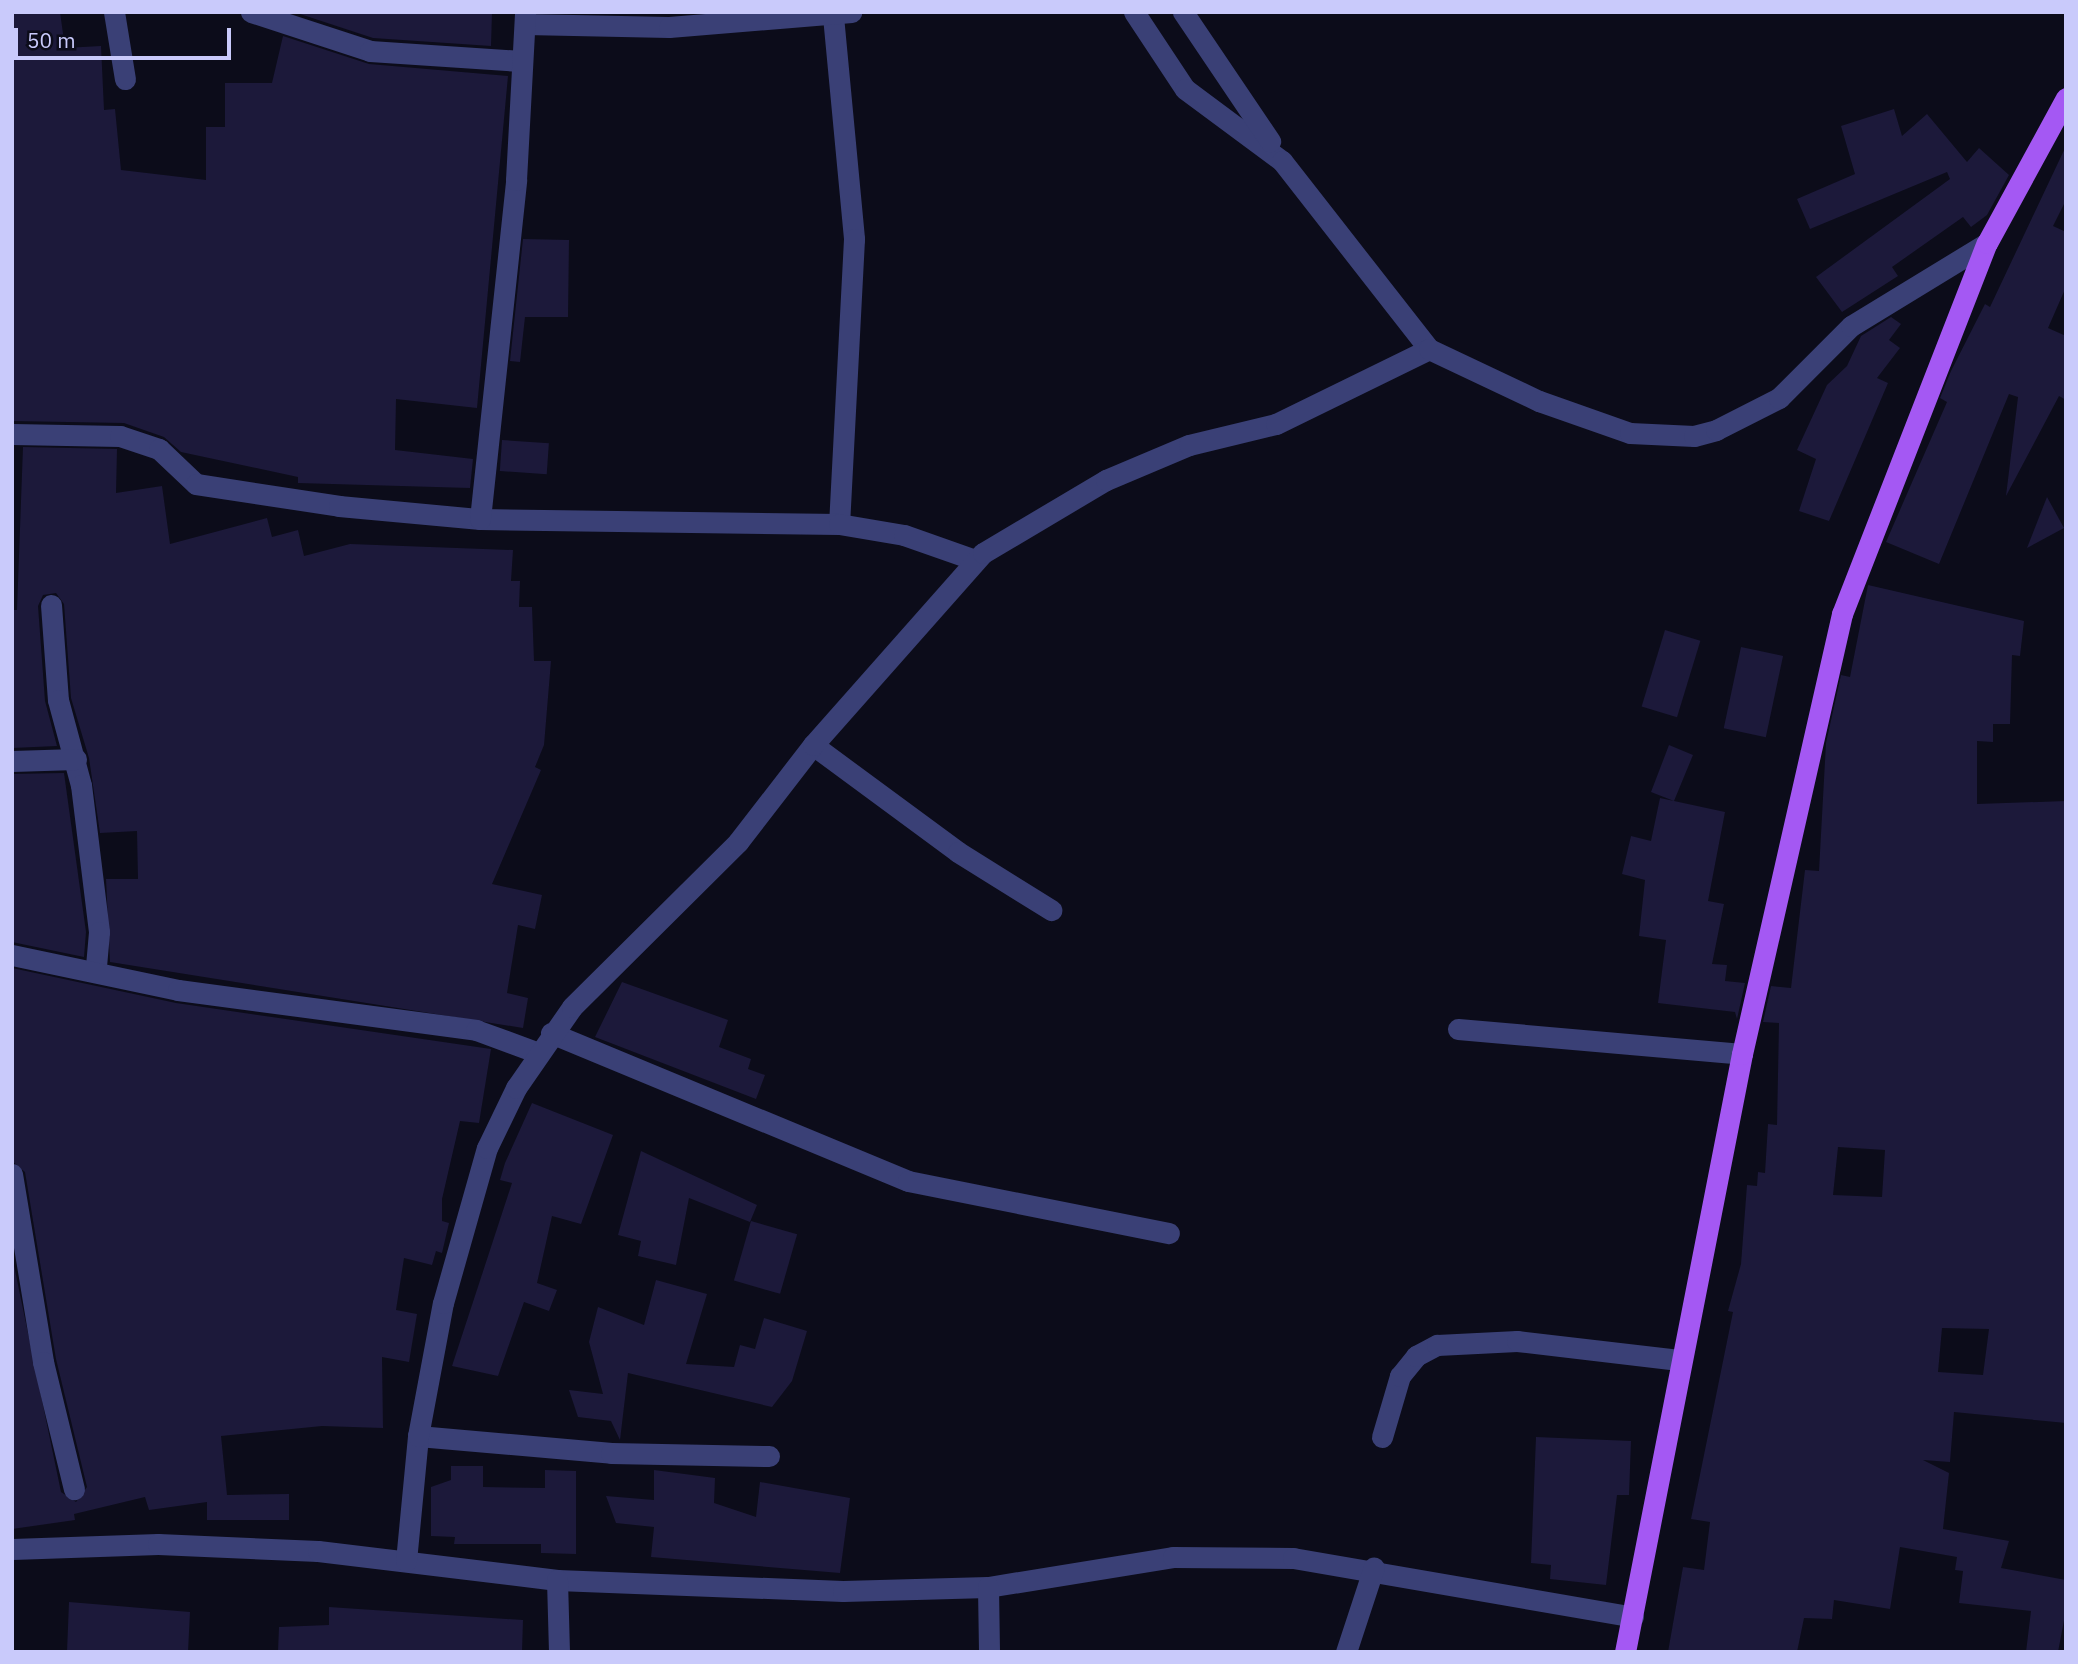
<!DOCTYPE html>
<style>
body{margin:0}
#map{position:relative;width:2078px;height:1664px;overflow:hidden;background:#0c0c1a;font-family:"IBM Plex Sans",sans-serif}
div>[style]{position:absolute}
[style*='--x']{left:calc(var(--x)*1px);top:calc(var(--y)*1px);width:calc(var(--w)*1px);rotate:calc(var(--a)*1deg)}
.building>*{inset:0;background:#1c193a;transform-origin:0 0}
.minor>*{height:21px;margin:-10.5px;padding:0 10.5px;transform-origin:10.5px;border-radius:10.5px;background:#3a4076}
.major>*{height:21px;margin:-10.5px;padding:0 10.5px;transform-origin:10.5px;border-radius:10.5px;background:#a458f3}
span{translate:-50% -50%;white-space:nowrap;text-align:center;line-height:1.15;-webkit-text-stroke:6px #0c0c1a;paint-order:stroke}
.frame{position:absolute;inset:0;border:14px solid #c9cafb;pointer-events:none}
.scale{position:absolute;left:14px;top:28px;width:217px;height:32px;box-sizing:border-box;border:4px solid #c9cafb;border-top:0;padding-left:9px;font-size:21px;line-height:24px;white-space:nowrap;color:#c9cafb;-webkit-text-stroke:5px #0c0c1a;paint-order:stroke}
</style>
<div id="map">
<div class="building">
<div style="clip-path:polygon(12px 12px,60px 12px,65px 48px,101px 46px,104px 110px,115px 109px,121px 170px,206px 180px,206px 127px,225px 127px,225px 83px,272px 83px,283px 36px,369px 64px,508px 76px,477px 408px,396px 399px,395px 450px,473px 459px,470px 488px,298px 483px,298px 477px,181px 452px,164px 437px,124px 423px,12px 421px)"></div>
<div style="clip-path:polygon(294px 12px,492px 12px,491px 46px,373px 38px)"></div>
<div style="clip-path:polygon(1894px 109px,1902px 136px,1927px 114px,1967px 162px,1979px 148px,2009px 175px,1987px 215px,1971px 227px,1963px 217px,1892px 267px,1898px 276px,1842px 312px,1816px 277px,1950px 179px,1947px 172px,1810px 229px,1797px 199px,1855px 174px,1841px 126px)"></div>
<div style="clip-path:polygon(2066px 146px,2066px 200px,2053px 226px,2066px 232px,2066px 287px,2048px 328px,2066px 336px,2066px 400px,2059px 396px,2006px 496px,2018px 397px,2009px 394px,1939px 564px,1886px 542px,1947px 402px,1940px 398px,1951px 371px,1985px 304px,1990px 307px)"></div>
<div style="clip-path:polygon(523px 239px,569px 240px,568px 317px,525px 317px,520px 362px,510px 361px)"></div>
<div style="clip-path:polygon(1891px 317px,1901px 324px,1889px 340px,1900px 348px,1877px 378px,1888px 383px,1829px 521px,1799px 511px,1816px 459px,1797px 450px,1827px 385px,1847px 366px,1861px 336px)"></div>
<div style="left:502px;top:440px;width:47px;height:31px;rotate:4deg"></div>
<div style="clip-path:polygon(23px 447px,117px 449px,116px 493px,162px 486px,170px 544px,267px 518px,272px 537px,298px 530px,304px 556px,350px 544px,513px 550px,511px 581px,520px 581px,519px 607px,532px 607px,534px 661px,551px 661px,544px 745px,535px 767px,541px 770px,492px 884px,542px 895px,535px 929px,518px 925px,507px 993px,528px 998px,523px 1028px,110px 962px,106px 879px,138px 879px,137px 831px,100px 833px,89px 758px,71px 698px,64px 604px,56px 593px,43px 595px,38px 606px,45px 701px,57px 746px,12px 748px,12px 610px,17px 610px)"></div>
<div style="clip-path:polygon(2047px 497px,2064px 528px,2027px 548px)"></div>
<div style="clip-path:polygon(evenodd,1868px 585px,2024px 621px,2020px 656px,2012px 655px,2010px 724px,1993px 724px,1993px 742px,1977px 741px,1977px 804px,2066px 801px,2066px 1423px,1954px 1412px,1950px 1462px,1923px 1460px,1949px 1473px,1943px 1529px,2009px 1541px,2001px 1568px,2066px 1580px,2066px 1610px,2058px 1652px,2026px 1652px,2031px 1611px,1959px 1603px,1963px 1571px,1955px 1570px,1957px 1557px,1900px 1547px,1890px 1609px,1834px 1600px,1832px 1619px,1804px 1618px,1797px 1652px,1668px 1652px,1683px 1567px,1704px 1570px,1710px 1522px,1691px 1519px,1733px 1312px,1728px 1311px,1741px 1264px,1747px 1185px,1757px 1186px,1758px 1172px,1765px 1173px,1768px 1124px,1777px 1125px,1779px 1023px,1763px 1022px,1771px 986px,1791px 988px,1805px 870px,1819px 871px,1826px 743px,1841px 675px,1850px 677px,1868px 585px,1838px 1147px,1885px 1150px,1882px 1197px,1833px 1195px,1838px 1147px,1868px 585px,1942px 1328px,1989px 1329px,1983px 1375px,1938px 1372px,1942px 1328px)"></div>
<div style="left:1665px;top:630px;width:37px;height:80px;rotate:17deg"></div>
<div style="left:1741px;top:647px;width:43px;height:83px;rotate:12deg"></div>
<div style="clip-path:polygon(1669px 745px,1693px 755px,1674px 801px,1725px 812px,1708px 901px,1724px 904px,1712px 964px,1727px 965px,1725px 981px,1745px 983px,1737px 1019px,1735px 1012px,1658px 1003px,1666px 940px,1639px 936px,1645px 880px,1622px 874px,1631px 836px,1651px 841px,1660px 798px,1674px 801px,1651px 792px)"></div>
<div style="clip-path:polygon(64px 773px,86px 932px,84px 957px,12px 942px,12px 774px)"></div>
<div style="clip-path:polygon(12px 968px,176px 1003px,491px 1049px,479px 1123px,460px 1121px,442px 1199px,442px 1221px,449px 1223px,442px 1253px,436px 1251px,432px 1265px,404px 1258px,396px 1310px,417px 1314px,409px 1362px,382px 1357px,383px 1428px,322px 1426px,221px 1436px,227px 1495px,289px 1494px,289px 1520px,207px 1520px,207px 1502px,149px 1510px,145px 1497px,74px 1514px,75px 1520px,12px 1529px,12px 1256px,61px 1492px,76px 1502px,87px 1487px,56px 1359px,25px 1172px,12px 1161px)"></div>
<div style="clip-path:polygon(622px 982px,728px 1020px,719px 1047px,751px 1059px,748px 1069px,765px 1075px,756px 1099px,595px 1037px)"></div>
<div style="clip-path:polygon(532px 1103px,613px 1135px,581px 1224px,552px 1216px,537px 1283px,557px 1290px,549px 1311px,524px 1302px,498px 1376px,452px 1366px,512px 1183px,500px 1180px,505px 1163px)"></div>
<div style="clip-path:polygon(641px 1151px,757px 1205px,750px 1222px,689px 1198px,676px 1265px,638px 1256px,641px 1241px,618px 1235px)"></div>
<div style="left:751px;top:1221px;width:48px;height:62px;rotate:16deg"></div>
<div style="clip-path:polygon(656px 1280px,707px 1294px,686px 1364px,734px 1367px,740px 1345px,755px 1349px,764px 1318px,807px 1331px,792px 1381px,772px 1407px,628px 1373px,620px 1440px,611px 1421px,578px 1417px,569px 1390px,603px 1394px,589px 1342px,598px 1307px,644px 1325px)"></div>
<div style="clip-path:polygon(1536px 1437px,1631px 1441px,1629px 1495px,1617px 1495px,1606px 1585px,1550px 1579px,1551px 1565px,1531px 1563px)"></div>
<div style="clip-path:polygon(451px 1466px,483px 1466px,483px 1487px,545px 1488px,545px 1470px,576px 1471px,576px 1554px,541px 1553px,541px 1544px,454px 1544px,455px 1537px,431px 1536px,431px 1487px,451px 1480px)"></div>
<div style="clip-path:polygon(654px 1470px,715px 1478px,714px 1503px,756px 1517px,760px 1482px,850px 1498px,840px 1573px,651px 1557px,654px 1527px,616px 1523px,606px 1496px,654px 1500px)"></div>
<div style="clip-path:polygon(69px 1602px,190px 1612px,188px 1652px,67px 1652px)"></div>
<div style="clip-path:polygon(329px 1607px,523px 1620px,522px 1652px,278px 1652px,279px 1627px,329px 1625px)"></div>
</div>
<div class="minor">
<div style="--x:114;--y:12;--w:68;--a:80.7"></div>
<div style="--x:251;--y:12;--w:125;--a:18.1"></div>
<div style="--x:370;--y:51;--w:152;--a:3.8"></div>
<div style="--x:1134;--y:12;--w:92;--a:56.5"></div>
<div style="--x:1185;--y:89;--w:121;--a:36.6"></div>
<div style="--x:1282;--y:161;--w:239;--a:52"></div>
<div style="--x:1183;--y:12;--w:156;--a:56"></div>
<div style="--x:833;--y:16;--w:224;--a:84.6"></div>
<div style="--x:854;--y:239;--w:285;--a:93"></div>
<div style="--x:525;--y:24;--w:144;--a:1.2"></div>
<div style="--x:669;--y:27;--w:183;--a:-4.7"></div>
<div style="--x:12;--y:434;--w:108;--a:1.1"></div>
<div style="--x:120;--y:436;--w:41;--a:18.4"></div>
<div style="--x:159;--y:449;--w:51;--a:43.4"></div>
<div style="--x:196;--y:484;--w:145;--a:8.7"></div>
<div style="--x:339;--y:506;--w:142;--a:5.3"></div>
<div style="--x:480;--y:519;--w:359;--a:0.8"></div>
<div style="--x:839;--y:524;--w:66;--a:9.6"></div>
<div style="--x:904;--y:535;--w:75;--a:19.4"></div>
<div style="--x:480;--y:519;--w:341;--a:-83.9"></div>
<div style="--x:516;--y:180;--w:168;--a:-86.9"></div>
<div style="--x:51;--y:605;--w:95;--a:85.8"></div>
<div style="--x:58;--y:700;--w:88;--a:74.9"></div>
<div style="--x:81;--y:785;--w:148;--a:83"></div>
<div style="--x:99;--y:932;--w:37;--a:95"></div>
<div style="--x:813;--y:745;--w:180;--a:36.4"></div>
<div style="--x:958;--y:852;--w:110;--a:31.9"></div>
<div style="--x:12;--y:761;--w:64;--a:-1.8"></div>
<div style="--x:12;--y:955;--w:170;--a:11.9"></div>
<div style="--x:178;--y:990;--w:301;--a:7.6"></div>
<div style="--x:476;--y:1030;--w:67;--a:20.1"></div>
<div style="--x:1458;--y:1029;--w:285;--a:5"></div>
<div style="--x:551;--y:1033;--w:386;--a:22.5"></div>
<div style="--x:908;--y:1181;--w:266;--a:11.3"></div>
<div style="--x:12;--y:1174;--w:191;--a:80.6"></div>
<div style="--x:43;--y:1362;--w:131;--a:76.3"></div>
<div style="--x:418;--y:1436;--w:194;--a:5"></div>
<div style="--x:611;--y:1453;--w:158;--a:1.1"></div>
<div style="--x:1382;--y:1437;--w:64;--a:-73.6"></div>
<div style="--x:1400;--y:1376;--w:26;--a:-51"></div>
<div style="--x:1416;--y:1356;--w:24;--a:-28"></div>
<div style="--x:1437;--y:1345;--w:80;--a:-2.9"></div>
<div style="--x:1517;--y:1341;--w:163;--a:6.7"></div>
<div style="--x:12;--y:1549;--w:146;--a:-2"></div>
<div style="--x:158;--y:1544;--w:160;--a:2.5"></div>
<div style="--x:318;--y:1551;--w:241;--a:6.9"></div>
<div style="--x:557;--y:1580;--w:286;--a:2.2"></div>
<div style="--x:843;--y:1591;--w:145;--a:-1.6"></div>
<div style="--x:988;--y:1587;--w:187;--a:-9.2"></div>
<div style="--x:1173;--y:1557;--w:120;--a:0.5"></div>
<div style="--x:1293;--y:1558;--w:345;--a:9.8"></div>
<div style="--x:406;--y:1561;--w:126;--a:-84.5"></div>
<div style="--x:418;--y:1436;--w:135;--a:-79.4"></div>
<div style="--x:443;--y:1303;--w:161;--a:-74.2"></div>
<div style="--x:487;--y:1148;--w:67;--a:-64.2"></div>
<div style="--x:516;--y:1088;--w:98;--a:-55.3"></div>
<div style="--x:572;--y:1007;--w:234;--a:-44.8"></div>
<div style="--x:738;--y:842;--w:123;--a:-52.3"></div>
<div style="--x:813;--y:745;--w:256;--a:-48.5"></div>
<div style="--x:983;--y:553;--w:143;--a:-30.7"></div>
<div style="--x:1106;--y:480;--w:90;--a:-22.9"></div>
<div style="--x:1189;--y:445;--w:89;--a:-13.6"></div>
<div style="--x:1276;--y:424;--w:170;--a:-26.1"></div>
<div style="--x:1429;--y:349;--w:122;--a:25.3"></div>
<div style="--x:1539;--y:401;--w:96;--a:19.4"></div>
<div style="--x:1630;--y:433;--w:64;--a:2.7"></div>
<div style="--x:1694;--y:436;--w:23;--a:-15"></div>
<div style="--x:1716;--y:430;--w:71;--a:-26.9"></div>
<div style="--x:1779;--y:398;--w:102;--a:-45"></div>
<div style="--x:1851;--y:326;--w:159;--a:-31.4"></div>
<div style="--x:557;--y:1580;--w:72;--a:88.4"></div>
<div style="--x:988;--y:1587;--w:65;--a:89.1"></div>
<div style="--x:1346;--y:1652;--w:89;--a:-71.8"></div>
</div>
<div class="major">
<div style="--x:1625;--y:1652;--w:609;--a:-78.93"></div>
<div style="--x:1742;--y:1054;--w:451;--a:-77.2"></div>
<div style="--x:1842;--y:614;--w:398;--a:-68.7"></div>
<div style="--x:1987;--y:243;--w:165;--a:-61.4"></div>
</div>
<div class="frame"></div>
<div class="scale">50 m</div>
</div>
